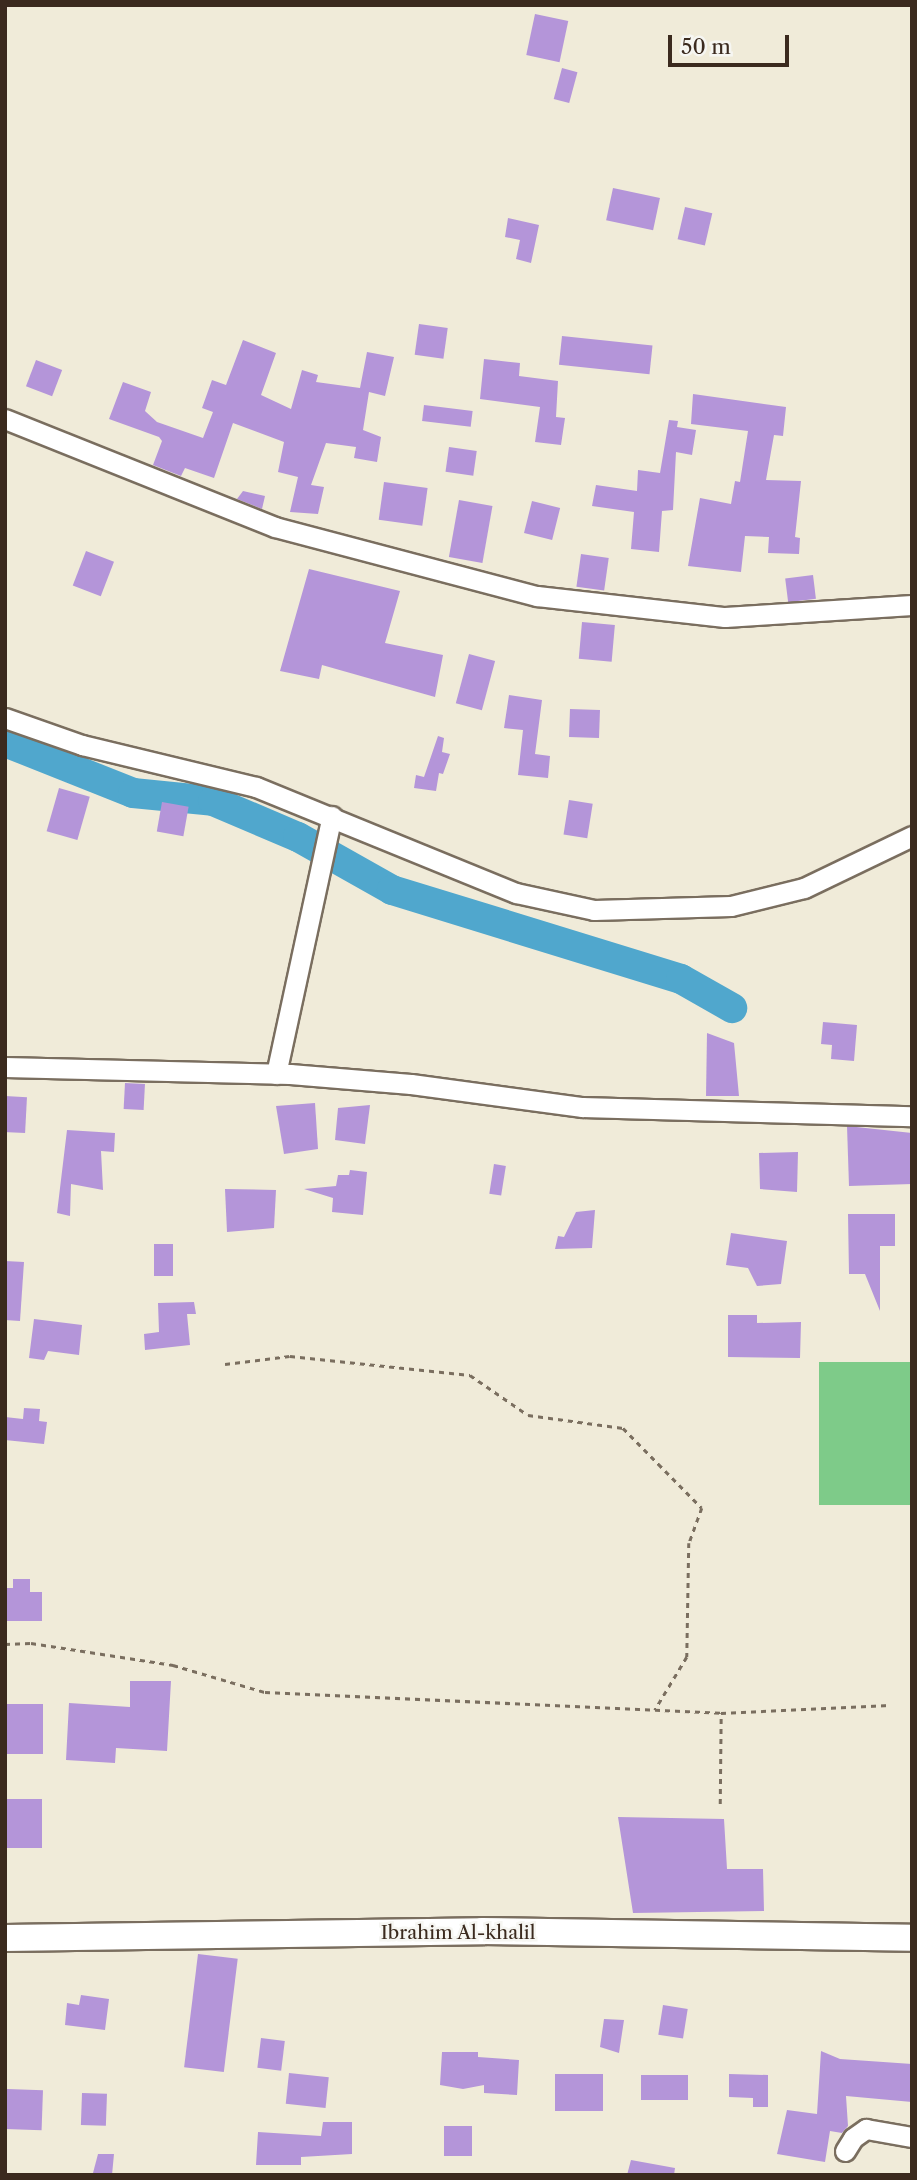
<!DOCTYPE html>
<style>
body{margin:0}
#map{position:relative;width:917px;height:2180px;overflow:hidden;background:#f0ebd9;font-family:"Libre Caslon Text",serif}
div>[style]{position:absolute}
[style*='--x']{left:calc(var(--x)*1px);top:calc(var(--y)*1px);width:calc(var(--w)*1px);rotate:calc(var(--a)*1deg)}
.green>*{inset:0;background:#7ecb89;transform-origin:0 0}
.river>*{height:30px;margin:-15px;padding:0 15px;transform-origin:15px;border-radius:15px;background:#50a7cd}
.building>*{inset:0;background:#b495d9;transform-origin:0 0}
.path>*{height:2.5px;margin-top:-1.25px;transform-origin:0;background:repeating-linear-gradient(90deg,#7a6e5f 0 5px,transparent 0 10px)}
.roads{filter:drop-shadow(2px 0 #7a6e5f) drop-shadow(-2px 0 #7a6e5f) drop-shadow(0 2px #7a6e5f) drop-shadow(0 -2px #7a6e5f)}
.street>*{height:19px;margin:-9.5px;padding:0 9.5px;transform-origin:9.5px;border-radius:9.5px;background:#fff}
.secondary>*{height:26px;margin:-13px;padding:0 13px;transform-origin:13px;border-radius:13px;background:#fff}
span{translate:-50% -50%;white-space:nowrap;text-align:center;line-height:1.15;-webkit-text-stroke:5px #f6f6f2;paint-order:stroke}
.street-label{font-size:19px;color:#3b2a1e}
.frame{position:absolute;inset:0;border:7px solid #3b2a1e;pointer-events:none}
.scale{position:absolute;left:668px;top:35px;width:121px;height:32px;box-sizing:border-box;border:4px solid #3b2a1e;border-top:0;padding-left:9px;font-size:21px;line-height:24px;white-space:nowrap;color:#3b2a1e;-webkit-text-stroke:5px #f6f6f2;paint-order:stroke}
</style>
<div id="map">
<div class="green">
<div style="left:912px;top:1362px;width:143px;height:93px;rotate:90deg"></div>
</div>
<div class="river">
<div style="--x:5;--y:742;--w:138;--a:21.7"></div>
<div style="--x:133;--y:793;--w:80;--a:5.7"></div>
<div style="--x:213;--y:801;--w:92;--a:23"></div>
<div style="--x:298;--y:837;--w:108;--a:29.4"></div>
<div style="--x:392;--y:890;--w:302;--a:17.1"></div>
<div style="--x:681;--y:979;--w:59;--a:29.6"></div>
</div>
<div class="building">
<div style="left:535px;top:14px;width:34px;height:42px;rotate:12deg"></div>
<div style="left:562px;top:68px;width:16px;height:32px;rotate:15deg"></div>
<div style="left:613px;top:188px;width:48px;height:33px;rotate:12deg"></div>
<div style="left:685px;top:207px;width:28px;height:33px;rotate:13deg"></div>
<div style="clip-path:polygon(508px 218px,539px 225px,531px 263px,516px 259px,520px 240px,505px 237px)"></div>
<div style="left:419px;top:324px;width:29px;height:31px;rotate:8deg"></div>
<div style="left:562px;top:336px;width:91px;height:29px;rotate:6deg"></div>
<div style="clip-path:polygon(243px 340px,276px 353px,261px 395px,291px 409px,302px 370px,318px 375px,316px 382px,360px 388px,367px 352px,394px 357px,385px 396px,369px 392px,363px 430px,381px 437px,377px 462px,354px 458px,356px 447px,326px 443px,311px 485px,324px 487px,318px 514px,290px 512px,298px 477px,278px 472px,284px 442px,233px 423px,214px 478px,185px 468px,181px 476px,153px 465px,162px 441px,159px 437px,109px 419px,123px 382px,151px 392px,145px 411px,157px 422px,203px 438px,213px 412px,202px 408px,212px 380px,226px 385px)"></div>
<div style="clip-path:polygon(484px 359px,520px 363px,519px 376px,558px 381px,556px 417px,565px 418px,561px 445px,535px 442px,540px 407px,480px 399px)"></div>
<div style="left:36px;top:360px;width:28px;height:28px;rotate:21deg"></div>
<div style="clip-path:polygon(693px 394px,786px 407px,783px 436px,774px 435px,766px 480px,801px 481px,795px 537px,800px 538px,799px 554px,768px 553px,769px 537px,745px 536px,741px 572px,688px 566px,700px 498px,731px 504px,735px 481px,740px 482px,748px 431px,691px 424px)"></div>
<div style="left:424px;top:405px;width:49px;height:16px;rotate:7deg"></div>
<div style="clip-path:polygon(669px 420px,678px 421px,677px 427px,696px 430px,692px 455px,676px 452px,673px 510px,662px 511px,659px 552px,631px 549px,634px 512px,592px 506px,596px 485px,637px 491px,638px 470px,660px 473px)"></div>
<div style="left:449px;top:447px;width:28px;height:25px;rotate:8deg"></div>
<div style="left:384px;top:482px;width:44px;height:38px;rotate:8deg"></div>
<div style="clip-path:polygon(243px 491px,265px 496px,262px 509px,237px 499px)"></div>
<div style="left:459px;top:500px;width:34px;height:58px;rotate:10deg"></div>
<div style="left:532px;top:501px;width:29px;height:33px;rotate:14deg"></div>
<div style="left:86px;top:551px;width:30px;height:37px;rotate:21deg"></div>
<div style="left:581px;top:554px;width:28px;height:33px;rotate:8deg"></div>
<div style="clip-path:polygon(309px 569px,400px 591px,385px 643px,443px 655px,435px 697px,322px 665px,319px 679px,280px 671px)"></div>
<div style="left:813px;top:575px;width:24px;height:28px;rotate:83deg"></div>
<div style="left:582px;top:622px;width:33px;height:37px;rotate:5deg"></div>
<div style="left:469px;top:654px;width:27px;height:51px;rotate:15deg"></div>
<div style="clip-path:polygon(509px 695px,542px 700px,535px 754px,550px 756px,548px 778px,518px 775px,523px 730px,504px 728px)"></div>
<div style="left:570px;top:709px;width:30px;height:28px;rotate:2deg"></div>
<div style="clip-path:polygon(438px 736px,444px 738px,442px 752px,450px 754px,443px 774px,439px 773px,436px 791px,414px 788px,416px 775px,424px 777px)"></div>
<div style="left:59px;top:788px;width:32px;height:45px;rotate:16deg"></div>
<div style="left:569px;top:800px;width:24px;height:35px;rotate:9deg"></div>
<div style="left:162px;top:802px;width:27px;height:30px;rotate:10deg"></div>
<div style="clip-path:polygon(823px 1022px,857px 1025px,854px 1061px,831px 1059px,832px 1045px,821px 1044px)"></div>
<div style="clip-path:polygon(707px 1033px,734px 1043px,739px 1096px,706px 1096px)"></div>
<div style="left:125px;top:1083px;width:20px;height:26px;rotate:3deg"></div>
<div style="left:5px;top:1096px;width:22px;height:36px;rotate:3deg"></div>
<div style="clip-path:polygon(315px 1103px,318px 1149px,284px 1154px,276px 1106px)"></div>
<div style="clip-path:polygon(370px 1105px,365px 1144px,335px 1140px,338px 1108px)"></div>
<div style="clip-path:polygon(847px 1126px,912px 1133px,912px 1184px,849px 1186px)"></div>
<div style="clip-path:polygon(67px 1130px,115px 1133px,114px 1152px,101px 1151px,103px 1190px,71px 1184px,70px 1216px,57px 1213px)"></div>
<div style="clip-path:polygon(798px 1152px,797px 1192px,760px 1189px,759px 1153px)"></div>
<div style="left:494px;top:1164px;width:12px;height:30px;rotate:9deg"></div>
<div style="clip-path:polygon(350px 1170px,367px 1172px,363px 1215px,332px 1212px,333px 1198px,304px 1189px,336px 1186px,338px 1175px,349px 1175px)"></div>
<div style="clip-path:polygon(225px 1189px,276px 1190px,274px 1228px,227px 1232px)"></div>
<div style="clip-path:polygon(595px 1210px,592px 1248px,555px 1249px,558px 1236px,564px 1237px,576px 1212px)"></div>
<div style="clip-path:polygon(848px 1214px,895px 1214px,895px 1246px,880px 1246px,880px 1311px,865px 1274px,849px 1274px)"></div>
<div style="clip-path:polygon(731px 1233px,787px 1241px,781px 1284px,757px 1286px,748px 1268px,726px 1265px)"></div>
<div style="left:154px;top:1244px;width:19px;height:32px"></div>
<div style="clip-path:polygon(5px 1261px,24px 1262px,20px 1321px,5px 1320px)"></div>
<div style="clip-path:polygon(194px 1302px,196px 1314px,187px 1314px,190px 1345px,145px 1350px,144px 1334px,159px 1332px,158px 1303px)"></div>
<div style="clip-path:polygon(728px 1315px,757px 1315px,757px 1323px,801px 1322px,800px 1358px,728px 1357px)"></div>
<div style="clip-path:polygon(34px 1319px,82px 1325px,79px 1355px,48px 1351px,44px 1360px,29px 1358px)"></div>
<div style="clip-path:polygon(24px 1408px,40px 1409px,39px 1421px,47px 1422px,44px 1444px,5px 1440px,5px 1417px,23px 1419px)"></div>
<div style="clip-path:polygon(13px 1579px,30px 1579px,30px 1592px,42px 1592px,42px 1621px,5px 1621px,5px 1588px,13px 1588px)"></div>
<div style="clip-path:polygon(130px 1681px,171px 1681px,167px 1751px,116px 1748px,115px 1763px,66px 1760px,69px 1703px,130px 1707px)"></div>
<div style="left:5px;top:1704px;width:38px;height:50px"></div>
<div style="left:5px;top:1799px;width:37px;height:49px"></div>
<div style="clip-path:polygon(618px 1817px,724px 1819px,727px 1869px,763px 1869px,764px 1911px,633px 1913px)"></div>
<div style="left:198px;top:1954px;width:40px;height:114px;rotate:7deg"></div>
<div style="clip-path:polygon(81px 1995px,109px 1999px,105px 2030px,65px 2025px,67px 2003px,79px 2005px)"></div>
<div style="left:663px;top:2005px;width:25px;height:30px;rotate:9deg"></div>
<div style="clip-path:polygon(604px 2019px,624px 2020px,619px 2053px,600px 2047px)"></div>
<div style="left:261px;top:2038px;width:24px;height:30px;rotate:7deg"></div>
<div style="clip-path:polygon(821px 2051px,840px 2059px,912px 2064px,912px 2102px,846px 2096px,848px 2126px,842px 2133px,830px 2131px,825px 2162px,777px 2154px,787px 2110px,817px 2114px)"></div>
<div style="clip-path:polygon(442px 2052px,478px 2052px,478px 2057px,519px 2060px,517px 2095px,484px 2093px,484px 2085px,463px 2089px,440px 2085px)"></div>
<div style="left:289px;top:2073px;width:40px;height:31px;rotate:6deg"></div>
<div style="left:555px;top:2074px;width:48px;height:37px"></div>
<div style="clip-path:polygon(729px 2074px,768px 2075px,768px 2107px,753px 2107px,753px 2098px,729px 2097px)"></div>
<div style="left:641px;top:2075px;width:47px;height:25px"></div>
<div style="left:7px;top:2089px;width:36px;height:40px;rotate:2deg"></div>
<div style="left:82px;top:2093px;width:25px;height:32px;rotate:2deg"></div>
<div style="clip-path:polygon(323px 2122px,352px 2122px,352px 2154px,301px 2157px,301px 2165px,256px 2165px,258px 2132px,321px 2136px)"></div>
<div style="left:444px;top:2126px;width:28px;height:30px"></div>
<div style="clip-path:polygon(98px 2154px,114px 2154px,112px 2175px,93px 2173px)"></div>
<div style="clip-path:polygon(631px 2160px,675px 2168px,674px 2175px,627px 2175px)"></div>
</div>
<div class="path">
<div style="--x:225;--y:1364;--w:65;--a:-7"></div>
<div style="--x:290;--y:1356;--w:181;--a:6"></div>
<div style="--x:470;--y:1375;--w:70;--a:34.6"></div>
<div style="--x:528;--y:1415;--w:96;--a:7.8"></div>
<div style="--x:623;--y:1428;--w:112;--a:45.4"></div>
<div style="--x:702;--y:1508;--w:37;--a:110"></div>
<div style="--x:689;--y:1543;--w:114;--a:91"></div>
<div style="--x:687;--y:1657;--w:62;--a:121.1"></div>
<div style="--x:5;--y:1644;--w:26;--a:-2"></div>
<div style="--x:31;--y:1643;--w:144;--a:8.8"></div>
<div style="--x:173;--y:1665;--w:96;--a:16.4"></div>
<div style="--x:265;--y:1692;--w:456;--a:2.6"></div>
<div style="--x:721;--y:1713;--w:169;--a:-2.7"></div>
<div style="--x:720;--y:1804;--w:91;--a:-89.4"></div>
</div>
<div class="roads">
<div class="street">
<div style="--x:5;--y:419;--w:291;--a:21.8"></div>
<div style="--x:275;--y:527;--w:271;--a:14.8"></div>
<div style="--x:537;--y:596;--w:189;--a:6.4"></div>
<div style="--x:725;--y:617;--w:187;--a:-3.7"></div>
<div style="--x:5;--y:718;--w:82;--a:19.3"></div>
<div style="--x:82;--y:745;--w:179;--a:13.6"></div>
<div style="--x:256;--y:787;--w:281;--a:22.2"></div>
<div style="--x:516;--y:893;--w:80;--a:12.3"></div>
<div style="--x:594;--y:910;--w:137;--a:-1.7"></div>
<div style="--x:731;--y:906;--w:75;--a:-13.9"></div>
<div style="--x:804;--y:888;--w:120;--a:-25.7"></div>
<div style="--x:5;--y:1067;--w:285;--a:1.4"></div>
<div style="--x:290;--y:1074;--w:121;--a:4.7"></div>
<div style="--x:411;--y:1084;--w:173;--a:7.7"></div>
<div style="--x:582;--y:1107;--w:330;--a:1.6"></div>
<div style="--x:276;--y:1074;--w:264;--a:-77.8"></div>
<div style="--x:845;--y:2151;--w:15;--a:-58"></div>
<div style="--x:853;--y:2138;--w:16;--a:-35"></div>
<div style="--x:866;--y:2129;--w:47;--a:9.9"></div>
</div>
<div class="secondary">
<div style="--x:5;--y:1938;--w:477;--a:-0.8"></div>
<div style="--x:482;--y:1931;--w:430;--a:0.9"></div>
</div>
</div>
<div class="street-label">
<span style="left:458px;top:1933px">Ibrahim Al-khalil</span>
</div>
<div class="frame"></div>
<div class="scale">50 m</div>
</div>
